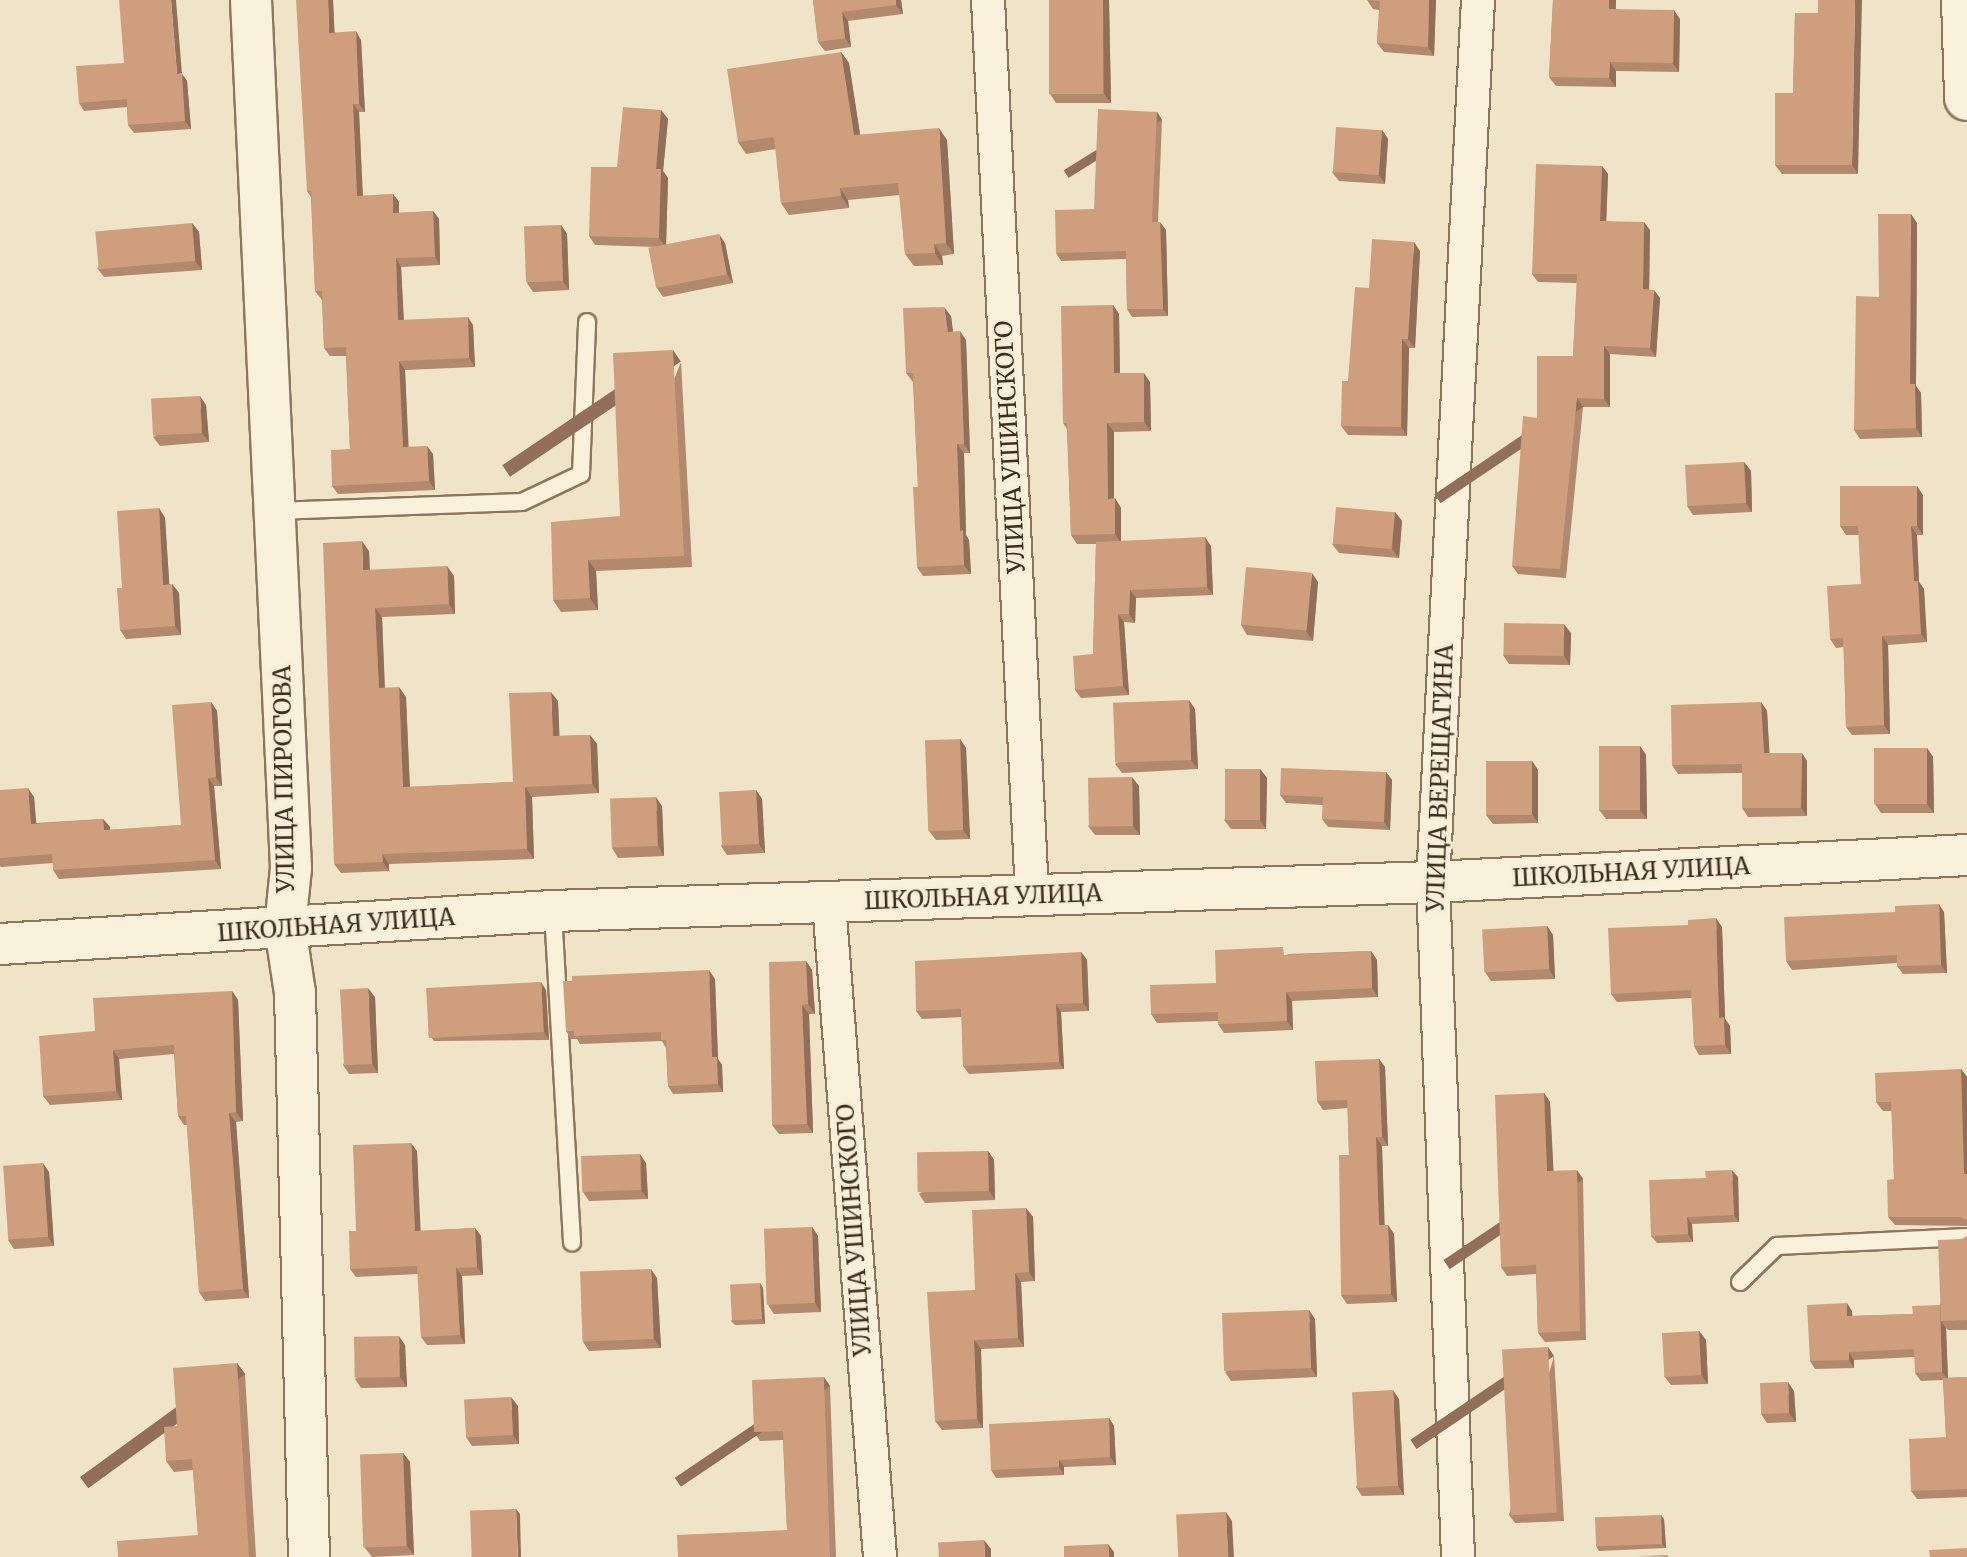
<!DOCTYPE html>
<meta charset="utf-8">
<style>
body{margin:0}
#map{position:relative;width:1967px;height:1557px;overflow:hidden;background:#f0e4c8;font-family:Merriweather,serif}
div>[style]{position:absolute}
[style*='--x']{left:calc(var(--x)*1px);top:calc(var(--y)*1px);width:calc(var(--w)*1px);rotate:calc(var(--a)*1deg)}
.roads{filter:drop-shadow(2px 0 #8d765c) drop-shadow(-2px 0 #8d765c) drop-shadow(0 2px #8d765c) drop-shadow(0 -2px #8d765c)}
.service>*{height:16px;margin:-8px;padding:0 8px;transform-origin:8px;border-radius:8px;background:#faf1dc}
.minor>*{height:32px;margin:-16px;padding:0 16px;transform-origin:16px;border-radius:16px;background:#faf1dc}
.tertiary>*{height:40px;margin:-20px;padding:0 20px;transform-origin:20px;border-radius:20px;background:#faf1dc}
.secondary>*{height:44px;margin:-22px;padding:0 22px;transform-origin:22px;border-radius:22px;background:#faf1dc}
.wall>*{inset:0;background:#b2896c}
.shaded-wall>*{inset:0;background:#916f58;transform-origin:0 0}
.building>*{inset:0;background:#cf9f7d;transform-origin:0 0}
span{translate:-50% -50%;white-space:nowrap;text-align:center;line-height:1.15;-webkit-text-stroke:6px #f7eed8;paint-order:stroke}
.street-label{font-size:24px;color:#3d2e20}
</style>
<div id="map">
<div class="roads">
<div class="service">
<div style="--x:275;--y:511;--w:247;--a:-2.1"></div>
<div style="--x:522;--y:502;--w:65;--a:-25.4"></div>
<div style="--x:581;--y:474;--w:152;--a:-87.7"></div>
<div style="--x:553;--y:912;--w:331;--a:86.7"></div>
<div style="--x:1740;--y:1282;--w:52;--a:-44.2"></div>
<div style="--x:1777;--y:1246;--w:190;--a:-2.7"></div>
</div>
<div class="minor">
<div style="--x:988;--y:0;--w:895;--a:87.18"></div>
<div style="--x:829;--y:903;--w:656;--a:85.54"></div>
<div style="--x:1458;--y:1557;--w:675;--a:-92.12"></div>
<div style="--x:1433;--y:882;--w:883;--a:-87.08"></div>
</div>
<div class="tertiary">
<div style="--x:251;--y:0;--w:869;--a:87.36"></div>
<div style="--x:291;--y:868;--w:59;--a:95.8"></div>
<div style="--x:285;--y:927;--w:67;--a:81.4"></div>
<div style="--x:295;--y:993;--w:564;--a:88.58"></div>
<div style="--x:0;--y:944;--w:554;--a:-3.42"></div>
<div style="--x:553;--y:911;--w:880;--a:-1.89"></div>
<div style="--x:1433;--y:882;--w:535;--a:-2.89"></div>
</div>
<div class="secondary">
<div style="--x:1964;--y:0;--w:98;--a:88.2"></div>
</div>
</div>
<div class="wall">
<div style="clip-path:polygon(333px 0,334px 32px,361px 40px,365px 112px,359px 112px,363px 196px,393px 194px,399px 202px,399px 213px,433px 211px,439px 219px,440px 265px,401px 267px,404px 320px,473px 325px,475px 367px,405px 370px,408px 447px,433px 454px,435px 490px,338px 494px,332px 486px,350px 449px,346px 356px,330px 356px,324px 348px,322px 300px,315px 291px,311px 197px,307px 191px)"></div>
<div style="clip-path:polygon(813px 0,901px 0,903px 14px,848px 21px,851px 47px,825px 51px,818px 42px)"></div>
<div style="clip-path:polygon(1049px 0,1109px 0,1111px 103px,1056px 103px,1050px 94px)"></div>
<div style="clip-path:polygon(1367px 0,1436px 0,1434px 56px,1384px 52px,1377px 43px,1379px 10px,1373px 9px)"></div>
<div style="clip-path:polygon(1553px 0,1616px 0,1616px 9px,1680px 19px,1679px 72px,1616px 71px,1616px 87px,1556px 86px,1549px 77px)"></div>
<div style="clip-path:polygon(1795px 13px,1858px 174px,1782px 174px,1775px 165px,1793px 93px)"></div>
<div style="clip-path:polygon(841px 52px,849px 63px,860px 135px,947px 140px,954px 254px,942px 256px,943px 265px,914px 266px,905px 254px,900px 195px,848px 200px,849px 208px,789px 215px,781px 203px,776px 149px,746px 154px,738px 142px)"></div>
<div style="clip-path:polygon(124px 63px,182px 74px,187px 81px,191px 129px,134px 133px,128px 125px,127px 107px,84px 111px,79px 103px)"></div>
<div style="clip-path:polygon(661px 110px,668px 119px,663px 171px,668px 178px,666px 245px,725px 243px,733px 283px,663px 297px,657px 288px,657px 247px,595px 245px,589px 236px,617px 167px)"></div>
<div style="clip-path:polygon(1157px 112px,1162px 120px,1158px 222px,1166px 230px,1168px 316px,1132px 317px,1127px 309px,1126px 259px,1061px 261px,1056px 253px,1094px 209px)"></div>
<div style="clip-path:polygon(1382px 130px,1388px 139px,1385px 184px,1339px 181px,1332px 172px)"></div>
<div style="clip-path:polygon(1602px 166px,1608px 174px,1606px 221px,1650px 230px,1649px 290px,1660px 298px,1656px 357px,1610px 354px,1610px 407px,1583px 407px,1566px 578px,1518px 574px,1512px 566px,1537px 418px,1573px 356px,1577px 283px,1538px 282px,1532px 274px)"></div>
<div style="clip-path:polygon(192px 223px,199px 232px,202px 270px,104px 277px,97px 268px)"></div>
<div style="clip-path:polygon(1917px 223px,1916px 386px,1921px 393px,1922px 437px,1860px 439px,1854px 430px,1879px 297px)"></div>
<div style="clip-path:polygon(561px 225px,567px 234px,569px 290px,533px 292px,527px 283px)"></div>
<div style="clip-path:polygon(1420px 251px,1415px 348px,1409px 348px,1407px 436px,1348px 435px,1341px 426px,1348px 381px,1369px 288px)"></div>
<div style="clip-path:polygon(1113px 305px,1119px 314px,1120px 373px,1150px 382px,1151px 431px,1114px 432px,1114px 498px,1121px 508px,1121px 541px,1211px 546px,1213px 595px,1136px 598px,1135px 623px,1124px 622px,1129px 695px,1081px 698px,1075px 690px,1093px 654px,1096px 544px,1077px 544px,1071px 535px,1067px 429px,1063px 423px)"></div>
<div style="clip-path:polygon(951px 316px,953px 332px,966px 340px,970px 453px,964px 453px,966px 535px,969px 540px,971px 574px,923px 576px,917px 567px,918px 487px,913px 382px,906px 373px)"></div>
<div style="clip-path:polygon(681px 362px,692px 567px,596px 571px,598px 610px,561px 612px,553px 600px,620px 516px)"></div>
<div style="clip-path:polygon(206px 405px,209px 442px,160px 446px,153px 437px)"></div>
<div style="clip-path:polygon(1744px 462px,1751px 471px,1752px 512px,1693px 515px,1687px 506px)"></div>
<div style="clip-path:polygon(1923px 495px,1923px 535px,1917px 535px,1919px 582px,1924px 589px,1927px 642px,1888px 645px,1890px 734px,1852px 735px,1846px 727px,1844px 647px,1836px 648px,1830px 639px,1861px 584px,1859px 535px,1846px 535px,1840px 526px)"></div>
<div style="clip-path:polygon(159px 508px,165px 518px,169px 584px,172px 584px,179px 593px,181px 635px,126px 639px,120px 630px,122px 588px)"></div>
<div style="clip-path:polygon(1395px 512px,1402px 521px,1399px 558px,1339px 553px,1332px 544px)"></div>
<div style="clip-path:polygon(369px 551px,370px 570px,454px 576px,455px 614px,382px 617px,385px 688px,406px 697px,410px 787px,513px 782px,558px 701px,559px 736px,590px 735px,597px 744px,599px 793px,532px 797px,534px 859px,389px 864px,389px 871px,341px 873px,334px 864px)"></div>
<div style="clip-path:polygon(1318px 582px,1313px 641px,1247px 635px,1241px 625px)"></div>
<div style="clip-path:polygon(1571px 633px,1570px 665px,1509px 664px,1503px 655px)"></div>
<div style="clip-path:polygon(211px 702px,217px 711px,222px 786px,214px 786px,221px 869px,59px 879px,53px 870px,53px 863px,1px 867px,0 866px,0 790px,34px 797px,36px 823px,103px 819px,110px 827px,110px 830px,181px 825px)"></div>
<div style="clip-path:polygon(1761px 702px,1767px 711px,1769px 753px,1807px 761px,1807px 816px,1748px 817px,1742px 808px,1742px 773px,1678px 774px,1672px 765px)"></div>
<div style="clip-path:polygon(1195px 709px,1198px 769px,1122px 773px,1115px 764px)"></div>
<div style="clip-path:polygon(960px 739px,966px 748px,970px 839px,936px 840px,929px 831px)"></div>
<div style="clip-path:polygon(1640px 746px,1646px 755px,1647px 819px,1606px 819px,1599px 810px)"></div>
<div style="clip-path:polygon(1927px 748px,1933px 757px,1934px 813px,1881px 813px,1875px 804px)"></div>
<div style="clip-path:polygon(1532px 761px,1538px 770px,1538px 823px,1493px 824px,1486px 815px)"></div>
<div style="clip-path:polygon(1260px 769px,1267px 778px,1266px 829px,1231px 829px,1224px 820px)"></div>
<div style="clip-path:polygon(1386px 772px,1392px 780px,1390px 830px,1328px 827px,1322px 819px,1323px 805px,1286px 803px,1280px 795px)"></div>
<div style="clip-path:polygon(1139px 786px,1140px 835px,1095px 835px,1088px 826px)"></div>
<div style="clip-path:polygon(756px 790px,762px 799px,765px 853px,727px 855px,721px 846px)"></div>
<div style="clip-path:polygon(662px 806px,664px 856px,618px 858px,612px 848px)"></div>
<div style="clip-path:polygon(1895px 912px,1944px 912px,1947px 973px,1903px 974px,1897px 966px,1897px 963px,1792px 970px,1786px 961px)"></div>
<div style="clip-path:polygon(1547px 926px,1553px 935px,1555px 979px,1491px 981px,1485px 972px)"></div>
<div style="clip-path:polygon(1722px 927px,1725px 1019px,1730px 1026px,1731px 1054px,1699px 1055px,1694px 1046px,1692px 998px,1617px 1002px,1611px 994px)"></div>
<div style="clip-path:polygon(1371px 951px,1377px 960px,1378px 997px,1292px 1001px,1293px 1030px,1224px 1033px,1218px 1024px,1218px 1021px,1157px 1023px,1151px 1014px,1216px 983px,1289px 954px)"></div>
<div style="clip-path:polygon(1081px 952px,1087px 960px,1089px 1011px,1061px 1012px,1064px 1069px,969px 1074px,963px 1066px,962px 1017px,922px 1019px,916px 1011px)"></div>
<div style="clip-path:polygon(806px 961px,812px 970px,815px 1014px,809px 1014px,813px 1133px,779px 1134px,772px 1125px)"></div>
<div style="clip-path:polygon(715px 979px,718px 1059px,722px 1065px,723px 1092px,673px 1094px,668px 1086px,666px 1048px,662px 1041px,580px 1044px,577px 1039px,571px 1039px,566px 1031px)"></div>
<div style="clip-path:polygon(546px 990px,549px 1040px,434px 1041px,428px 1033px)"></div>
<div style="clip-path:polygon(232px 991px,238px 1000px,243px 1121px,236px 1122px,249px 1298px,205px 1301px,199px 1292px,187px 1125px,184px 1125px,178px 1116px,174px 1054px,119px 1059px,122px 1100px,50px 1105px,43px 1096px,95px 1031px)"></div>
<div style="clip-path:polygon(375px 997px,378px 1073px,349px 1074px,343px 1065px)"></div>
<div style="clip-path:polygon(1379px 1059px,1385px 1067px,1388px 1146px,1382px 1146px,1384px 1225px,1388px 1225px,1394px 1234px,1397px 1302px,1347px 1304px,1341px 1295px,1349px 1155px,1348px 1108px,1323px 1110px,1317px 1101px)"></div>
<div style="clip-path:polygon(1961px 1069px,1967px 1077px,1967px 1226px,1895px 1225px,1888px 1217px,1894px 1179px,1892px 1111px,1883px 1111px,1876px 1102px)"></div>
<div style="clip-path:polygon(1544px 1093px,1550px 1102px,1553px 1171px,1583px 1179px,1586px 1340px,1545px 1342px,1538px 1333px,1536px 1274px,1507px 1276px,1501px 1267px)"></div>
<div style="clip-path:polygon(417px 1151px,420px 1231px,475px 1228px,481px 1236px,483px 1275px,462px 1276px,465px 1344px,427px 1345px,421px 1337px,418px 1274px,356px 1277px,350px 1269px,356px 1231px)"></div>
<div style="clip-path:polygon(988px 1151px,994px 1160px,995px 1200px,925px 1203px,919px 1194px)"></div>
<div style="clip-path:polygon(646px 1163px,648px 1199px,589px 1201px,583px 1192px)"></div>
<div style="clip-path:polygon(49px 1172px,54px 1246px,14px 1249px,8px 1240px)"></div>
<div style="clip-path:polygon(1738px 1177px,1739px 1222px,1692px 1224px,1693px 1242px,1657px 1243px,1651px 1236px)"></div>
<div style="clip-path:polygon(1026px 1208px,1033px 1217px,1035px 1281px,1021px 1282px,1024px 1347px,981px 1349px,983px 1428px,942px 1430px,935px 1421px,975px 1290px)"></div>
<div style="clip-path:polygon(812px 1227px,818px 1236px,821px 1312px,774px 1314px,768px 1305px)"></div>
<div style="clip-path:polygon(1967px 1236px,1967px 1330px,1948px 1330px,1946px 1328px,1948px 1378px,1967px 1377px,1967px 1497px,1917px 1499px,1911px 1491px,1946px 1437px,1943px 1380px,1921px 1381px,1915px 1373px,1915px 1357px,1854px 1360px,1854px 1368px,1815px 1369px,1810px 1361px,1852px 1311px,1852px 1316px,1913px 1314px,1940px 1305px,1962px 1239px)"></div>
<div style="clip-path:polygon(657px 1278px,661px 1348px,589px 1351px,583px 1342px)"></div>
<div style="clip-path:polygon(760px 1283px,763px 1288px,765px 1324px,735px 1325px,731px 1321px)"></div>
<div style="clip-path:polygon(1315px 1319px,1317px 1377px,1231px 1381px,1225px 1372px)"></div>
<div style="clip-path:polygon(1699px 1331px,1706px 1340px,1708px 1384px,1671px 1385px,1664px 1376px)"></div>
<div style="clip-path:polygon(405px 1345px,407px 1387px,361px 1388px,355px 1379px)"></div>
<div style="clip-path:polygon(1554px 1356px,1564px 1521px,1515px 1523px,1509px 1515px)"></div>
<div style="clip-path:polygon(237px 1363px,245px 1374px,256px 1557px,118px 1557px,198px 1535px,193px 1470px,174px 1472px,166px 1461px,177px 1426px)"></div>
<div style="clip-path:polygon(830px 1386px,836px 1557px,678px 1557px,787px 1530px,783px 1440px,760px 1441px,754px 1432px)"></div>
<div style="clip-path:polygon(1794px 1391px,1796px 1422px,1767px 1423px,1761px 1414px)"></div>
<div style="clip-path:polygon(1399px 1399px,1404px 1495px,1362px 1496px,1356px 1487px)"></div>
<div style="clip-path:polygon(518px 1406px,519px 1444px,472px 1446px,466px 1437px)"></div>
<div style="clip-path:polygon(1109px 1418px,1114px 1426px,1116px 1465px,1064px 1467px,1064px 1475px,996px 1478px,991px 1470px)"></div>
<div style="clip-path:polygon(403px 1453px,410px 1462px,414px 1555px,372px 1557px,365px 1548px)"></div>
<div style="clip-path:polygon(1664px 1519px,1666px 1548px,1599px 1551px,1596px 1546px)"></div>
</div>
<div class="shaded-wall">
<div style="clip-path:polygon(171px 0,176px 0,182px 74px,187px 81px,191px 129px,185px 121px,177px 74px)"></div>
<div style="clip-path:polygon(328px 0,333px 0,335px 41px,329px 33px)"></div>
<div style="clip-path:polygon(896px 0,901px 0,903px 14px,896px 5px)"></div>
<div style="clip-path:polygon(1103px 0,1109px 0,1111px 103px,1104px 94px)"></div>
<div style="clip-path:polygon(1429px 0,1436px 0,1434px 56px,1428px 47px)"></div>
<div style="clip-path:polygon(1609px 0,1616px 0,1615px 18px,1609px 9px)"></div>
<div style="clip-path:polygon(1855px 0,1862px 0,1858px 174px,1852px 165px)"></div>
<div style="clip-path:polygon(1674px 10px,1680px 19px,1679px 72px,1673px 63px)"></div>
<div style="clip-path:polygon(842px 12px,848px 21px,851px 47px,845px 38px)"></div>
<div style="clip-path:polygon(356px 31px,361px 40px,365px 112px,359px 104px)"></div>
<div style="clip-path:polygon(841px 52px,849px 63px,862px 147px,854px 135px)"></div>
<div style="clip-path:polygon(1610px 62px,1616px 71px,1616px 87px,1609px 78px)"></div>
<div style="clip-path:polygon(353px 104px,359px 112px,363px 204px,357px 196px)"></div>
<div style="clip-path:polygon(661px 110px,668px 119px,663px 171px,668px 178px,666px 247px,659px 238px,656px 169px)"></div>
<div style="left:1157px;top:112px;width:9px;height:110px;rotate:58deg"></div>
<div style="clip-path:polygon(939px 128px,947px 140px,954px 254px,946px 243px)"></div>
<div style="clip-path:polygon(1382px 130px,1388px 139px,1385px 184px,1379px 175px)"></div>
<div style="clip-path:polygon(1602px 166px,1608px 174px,1606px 230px,1600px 221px)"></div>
<div style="clip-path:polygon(840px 188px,848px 200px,849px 208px,841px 196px)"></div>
<div style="clip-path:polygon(393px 194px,399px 202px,399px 221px,393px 213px)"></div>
<div style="clip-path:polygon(433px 211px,439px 219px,440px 265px,435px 257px)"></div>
<div style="clip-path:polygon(1911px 214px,1917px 223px,1916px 386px,1921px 393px,1922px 437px,1916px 428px,1910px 384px)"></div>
<div style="clip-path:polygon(1160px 222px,1166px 230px,1168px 316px,1163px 309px)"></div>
<div style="clip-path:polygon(1644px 222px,1650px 230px,1649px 298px,1643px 289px)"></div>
<div style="clip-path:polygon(192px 223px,199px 232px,202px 270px,195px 261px)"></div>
<div style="clip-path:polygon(561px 225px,567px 234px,569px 290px,563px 281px)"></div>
<div style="clip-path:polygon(719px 234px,725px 243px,733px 283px,727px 274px)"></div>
<div style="clip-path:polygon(1414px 242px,1420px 251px,1415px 348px,1408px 339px)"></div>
<div style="clip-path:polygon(934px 244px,942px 256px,943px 265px,935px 253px)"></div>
<div style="clip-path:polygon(396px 258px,401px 267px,404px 328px,398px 320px)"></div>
<div style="clip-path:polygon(1654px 290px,1660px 298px,1656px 357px,1650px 348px)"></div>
<div style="clip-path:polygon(1113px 305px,1119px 314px,1120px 383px,1114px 373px)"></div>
<div style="clip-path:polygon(944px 307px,951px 316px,954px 341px,948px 332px)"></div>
<div style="clip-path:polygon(468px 317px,473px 325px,475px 367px,469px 358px)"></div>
<div style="clip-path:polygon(960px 331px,966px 340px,970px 453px,964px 444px)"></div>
<div style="clip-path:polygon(1402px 339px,1409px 348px,1407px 436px,1401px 427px)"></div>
<div style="clip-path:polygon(1604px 346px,1610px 354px,1610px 407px,1604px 399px)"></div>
<div style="left:673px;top:350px;width:14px;height:206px;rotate:56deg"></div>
<div style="clip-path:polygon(399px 361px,405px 370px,409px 455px,403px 447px)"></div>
<div style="clip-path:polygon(1144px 373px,1150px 382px,1151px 431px,1144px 422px)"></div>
<div style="clip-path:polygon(200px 396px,206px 405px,209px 442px,202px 433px)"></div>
<div style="left:1577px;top:398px;width:11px;height:172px;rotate:56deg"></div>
<div style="clip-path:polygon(1107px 423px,1114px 432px,1114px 508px,1108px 499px)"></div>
<div style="clip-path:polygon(957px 444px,964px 453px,966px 535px,969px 540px,971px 574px,964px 565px,960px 531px)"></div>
<div style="clip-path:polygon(427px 446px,433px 454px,435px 490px,429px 481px)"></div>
<div style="clip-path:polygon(1744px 462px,1751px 471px,1752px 512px,1746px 503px)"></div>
<div style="clip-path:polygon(1917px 486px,1923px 495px,1923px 535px,1917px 526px)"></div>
<div style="clip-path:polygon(1115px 498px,1121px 508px,1121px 543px,1115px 534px)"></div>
<div style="clip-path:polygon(159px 508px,165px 518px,170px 594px,163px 585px)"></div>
<div style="clip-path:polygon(1395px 512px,1402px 521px,1399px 558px,1392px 549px)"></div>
<div style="clip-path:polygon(1911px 526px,1917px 535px,1919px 582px,1924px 589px,1927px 642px,1921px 634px,1914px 581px)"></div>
<div style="clip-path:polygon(1205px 537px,1211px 546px,1213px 595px,1207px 587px)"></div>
<div style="clip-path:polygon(362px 541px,369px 551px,370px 580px,363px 570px)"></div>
<div style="clip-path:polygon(588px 560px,596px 571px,598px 610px,590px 598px)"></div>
<div style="clip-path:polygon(447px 566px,454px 576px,455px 614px,449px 604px)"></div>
<div style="clip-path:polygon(1312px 573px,1318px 582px,1313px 641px,1306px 631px)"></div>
<div style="clip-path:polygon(172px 584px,179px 593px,181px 635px,175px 626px)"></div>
<div style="clip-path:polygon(1130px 590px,1136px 598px,1135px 623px,1129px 614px)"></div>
<div style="clip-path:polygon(375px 608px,382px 617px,385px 698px,379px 688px)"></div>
<div style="clip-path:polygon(1118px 614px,1124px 622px,1129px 695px,1123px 686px)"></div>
<div style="clip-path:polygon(1564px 624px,1571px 633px,1570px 665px,1564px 656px)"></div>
<div style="clip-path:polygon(1882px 636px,1888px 645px,1890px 734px,1884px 725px)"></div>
<div style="clip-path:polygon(399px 687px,406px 697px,410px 797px,403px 787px)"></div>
<div style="clip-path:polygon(551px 692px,558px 701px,560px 746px,553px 736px)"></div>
<div style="clip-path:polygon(1189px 700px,1195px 709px,1198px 769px,1191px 760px)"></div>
<div style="clip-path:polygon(211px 702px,217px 711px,222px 786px,216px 777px)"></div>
<div style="clip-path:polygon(1761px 702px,1767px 711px,1770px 761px,1764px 753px)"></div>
<div style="clip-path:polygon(590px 735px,597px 744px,599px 793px,592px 784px)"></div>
<div style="clip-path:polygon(960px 739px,966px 748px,970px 839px,963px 830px)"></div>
<div style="clip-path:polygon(1640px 746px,1646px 755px,1647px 819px,1640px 810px)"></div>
<div style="clip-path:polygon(1927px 748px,1933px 757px,1934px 813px,1927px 804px)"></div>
<div style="clip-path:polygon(1802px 753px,1807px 761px,1807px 816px,1801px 808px)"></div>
<div style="clip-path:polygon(1532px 761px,1538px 770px,1538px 823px,1532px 814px)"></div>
<div style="clip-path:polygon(1260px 769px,1267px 778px,1266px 829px,1260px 820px)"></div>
<div style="clip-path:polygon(1386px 772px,1392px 780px,1390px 830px,1384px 822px)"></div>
<div style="clip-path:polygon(1132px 777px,1139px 786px,1140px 835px,1133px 826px)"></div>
<div style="clip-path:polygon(208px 778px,214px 786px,221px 869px,215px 860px)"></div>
<div style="clip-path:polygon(525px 787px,532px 797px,534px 859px,527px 849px)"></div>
<div style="clip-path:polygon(28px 788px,34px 797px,37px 832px,31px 824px)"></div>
<div style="clip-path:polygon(756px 790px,762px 799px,765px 853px,759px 844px)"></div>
<div style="clip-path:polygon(656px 797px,662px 806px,664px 856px,658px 846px)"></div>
<div style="clip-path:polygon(103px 819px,110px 827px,110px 839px,104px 830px)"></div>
<div style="clip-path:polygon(382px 854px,389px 864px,389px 871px,383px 862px)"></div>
<div style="clip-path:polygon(1939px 904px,1944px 912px,1947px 973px,1941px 965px)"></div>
<div style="clip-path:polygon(1716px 918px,1722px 927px,1725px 1019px,1730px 1026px,1731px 1054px,1725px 1045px,1719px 1018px)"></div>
<div style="clip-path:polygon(1547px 926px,1553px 935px,1555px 979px,1549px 969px)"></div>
<div style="clip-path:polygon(1371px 951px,1377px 960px,1378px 997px,1372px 988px)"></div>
<div style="clip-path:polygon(1081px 952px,1087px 960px,1089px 1011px,1083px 1003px)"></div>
<div style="clip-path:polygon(806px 961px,812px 970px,815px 1014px,808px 1004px)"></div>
<div style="clip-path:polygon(709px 970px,715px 979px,718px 1059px,722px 1065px,723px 1092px,718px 1084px,712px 1057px)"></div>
<div style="clip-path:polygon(541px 982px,546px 990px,549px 1040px,544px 1032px)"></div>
<div style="clip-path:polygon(368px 988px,375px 997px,378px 1073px,372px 1064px)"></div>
<div style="clip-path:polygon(232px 991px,238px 1000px,243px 1121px,236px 1112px)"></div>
<div style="clip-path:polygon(1286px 992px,1292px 1001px,1293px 1030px,1287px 1021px)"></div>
<div style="clip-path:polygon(1056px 1004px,1061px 1012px,1064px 1069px,1059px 1062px)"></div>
<div style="clip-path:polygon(802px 1005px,809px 1014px,813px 1133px,807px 1124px)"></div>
<div style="clip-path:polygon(113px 1050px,119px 1059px,122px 1100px,116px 1091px)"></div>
<div style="clip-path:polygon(1379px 1059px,1385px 1067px,1388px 1146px,1382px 1137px)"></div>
<div style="clip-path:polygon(1961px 1069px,1967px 1077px,1967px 1179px,1964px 1174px)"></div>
<div style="clip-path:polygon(1544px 1093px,1550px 1102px,1554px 1180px,1547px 1171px)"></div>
<div style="clip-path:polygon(229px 1113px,236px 1122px,249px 1298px,243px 1289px)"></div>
<div style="clip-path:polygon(1376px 1137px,1382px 1146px,1385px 1234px,1379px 1225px)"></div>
<div style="clip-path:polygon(411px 1143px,417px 1151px,421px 1239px,415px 1231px)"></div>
<div style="clip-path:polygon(988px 1151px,994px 1160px,995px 1200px,989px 1191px)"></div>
<div style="clip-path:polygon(640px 1154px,646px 1163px,648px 1199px,641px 1190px)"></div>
<div style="clip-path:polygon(43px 1163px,49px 1172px,54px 1246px,48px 1237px)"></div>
<div style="left:1577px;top:1170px;width:11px;height:161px;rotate:56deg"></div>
<div style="clip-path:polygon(1732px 1170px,1738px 1177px,1739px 1222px,1734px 1215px)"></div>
<div style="clip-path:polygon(1026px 1208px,1033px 1217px,1035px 1281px,1029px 1272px)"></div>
<div style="clip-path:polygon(1687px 1217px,1692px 1224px,1693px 1242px,1688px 1234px)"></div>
<div style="clip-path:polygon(1388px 1225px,1394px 1234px,1397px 1302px,1391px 1294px)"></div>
<div style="clip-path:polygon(812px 1227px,818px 1236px,821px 1312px,815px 1303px)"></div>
<div style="clip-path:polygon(475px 1228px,481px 1236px,483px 1275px,477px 1267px)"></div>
<div style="clip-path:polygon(456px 1268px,462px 1276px,465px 1344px,460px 1335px)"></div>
<div style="clip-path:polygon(651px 1269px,657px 1278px,661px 1348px,654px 1339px)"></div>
<div style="clip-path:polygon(1015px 1273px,1021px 1282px,1024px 1347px,1018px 1338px)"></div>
<div style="clip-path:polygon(760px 1283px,763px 1288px,765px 1324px,762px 1319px)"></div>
<div style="clip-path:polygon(1847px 1303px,1852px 1311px,1853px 1324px,1847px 1316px)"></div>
<div style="clip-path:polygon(1940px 1305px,1941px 1321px,1946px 1328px,1948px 1380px,1942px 1372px)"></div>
<div style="clip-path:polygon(1309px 1310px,1315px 1319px,1317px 1377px,1311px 1368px)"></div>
<div style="clip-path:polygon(1699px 1331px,1706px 1340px,1708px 1384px,1701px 1375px)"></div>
<div style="clip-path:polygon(399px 1336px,405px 1345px,407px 1387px,400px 1377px)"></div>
<div style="clip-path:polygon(974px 1340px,981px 1349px,983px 1428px,977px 1419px)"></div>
<div style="left:1548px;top:1347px;width:11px;height:166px;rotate:56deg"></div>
<div style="clip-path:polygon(1849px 1352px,1854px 1360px,1854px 1368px,1849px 1360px)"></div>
<div style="left:237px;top:1363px;width:14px;height:194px;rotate:54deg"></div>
<div style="left:824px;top:1377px;width:11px;height:180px;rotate:56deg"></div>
<div style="clip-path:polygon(1788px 1382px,1794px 1391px,1796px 1422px,1789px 1413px)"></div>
<div style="clip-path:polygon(1393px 1390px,1399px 1399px,1404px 1495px,1398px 1486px)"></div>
<div style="clip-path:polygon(511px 1397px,518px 1406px,519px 1444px,513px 1435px)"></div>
<div style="clip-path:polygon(1109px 1418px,1114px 1426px,1116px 1465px,1110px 1457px)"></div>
<div style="clip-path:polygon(403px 1453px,410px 1462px,414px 1555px,407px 1546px)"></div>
<div style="clip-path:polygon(1059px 1460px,1064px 1467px,1064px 1475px,1059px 1467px)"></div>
<div style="clip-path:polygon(516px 1509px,520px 1514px,521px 1557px,518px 1557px)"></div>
<div style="clip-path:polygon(1226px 1512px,1232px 1521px,1234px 1557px,1228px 1557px)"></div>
<div style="clip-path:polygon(1661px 1515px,1664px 1519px,1666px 1548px,1662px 1544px)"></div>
<div style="clip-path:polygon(984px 1540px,991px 1549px,991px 1557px,985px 1557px)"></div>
<div style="clip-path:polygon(1108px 1544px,1114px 1552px,1114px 1557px,1109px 1557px)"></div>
</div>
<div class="building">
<div style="clip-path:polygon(119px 0,171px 0,177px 74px,182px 73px,185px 121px,128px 125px,127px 99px,79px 103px,76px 66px,124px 63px)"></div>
<div style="clip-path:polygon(296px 0,328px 0,329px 33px,356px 31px,359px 104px,353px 104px,357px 196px,393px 194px,393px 213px,433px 211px,435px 257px,396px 258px,398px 320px,468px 317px,469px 358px,399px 361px,403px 447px,427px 446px,429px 481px,332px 486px,331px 450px,350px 449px,346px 347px,324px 348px,322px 291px,315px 291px,311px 191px,307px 191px)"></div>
<div style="clip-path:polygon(813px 0,896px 0,896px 5px,842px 12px,845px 38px,818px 42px)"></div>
<div style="left:1049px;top:0;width:54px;height:94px"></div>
<div style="clip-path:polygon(1367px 0,1429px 0,1428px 47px,1377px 43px,1380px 1px)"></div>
<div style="clip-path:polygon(1553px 0,1609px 0,1609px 9px,1674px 10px,1673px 63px,1610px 62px,1609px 78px,1549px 77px)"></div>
<div style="clip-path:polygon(1818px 0,1855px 0,1852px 165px,1775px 165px,1775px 93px,1793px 93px,1795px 13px,1818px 13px)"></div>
<div style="clip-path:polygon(841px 52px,854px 135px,939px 128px,946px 243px,934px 244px,935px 253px,905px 254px,898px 183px,840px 188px,841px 196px,781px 203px,774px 137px,738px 142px,727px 69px)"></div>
<div style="clip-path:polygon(623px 107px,661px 110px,656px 169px,661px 169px,659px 238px,589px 236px,591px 167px,617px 167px)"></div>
<div style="clip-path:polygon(1098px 109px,1157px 112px,1152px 222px,1160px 222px,1163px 309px,1127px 309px,1126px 251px,1056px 253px,1055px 210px,1094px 209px)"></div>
<div style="left:1336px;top:127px;width:46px;height:45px;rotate:4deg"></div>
<div style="clip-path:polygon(1536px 164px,1602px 166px,1600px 221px,1644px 222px,1643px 289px,1654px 290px,1650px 348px,1604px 346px,1604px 399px,1577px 398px,1560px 569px,1512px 566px,1523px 416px,1537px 418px,1537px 356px,1573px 356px,1577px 274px,1532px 274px)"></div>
<div style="clip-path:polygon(1878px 214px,1911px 214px,1910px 384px,1915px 384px,1916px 428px,1854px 430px,1856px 296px,1879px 297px)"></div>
<div style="left:192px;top:223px;width:38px;height:97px;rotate:85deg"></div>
<div style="left:561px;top:225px;width:56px;height:37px;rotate:88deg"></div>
<div style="left:719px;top:234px;width:41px;height:72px;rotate:79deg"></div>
<div style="clip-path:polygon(1372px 239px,1414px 242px,1408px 339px,1402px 339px,1401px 427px,1341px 426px,1342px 381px,1348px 381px,1355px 287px,1369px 288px)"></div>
<div style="clip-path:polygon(1113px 305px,1114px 373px,1144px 373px,1144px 422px,1107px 423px,1108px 499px,1115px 498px,1115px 534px,1071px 535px,1067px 423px,1063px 423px,1061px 306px)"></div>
<div style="clip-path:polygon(944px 307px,948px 332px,960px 331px,964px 444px,957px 444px,960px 531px,963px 530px,964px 565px,917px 567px,913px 487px,918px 487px,913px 373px,906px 373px,903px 308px)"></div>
<div style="clip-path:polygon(673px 350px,684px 556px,588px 560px,590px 598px,553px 600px,551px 522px,620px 516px,613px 353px)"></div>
<div style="left:200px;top:396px;width:37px;height:49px;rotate:87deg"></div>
<div style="left:1744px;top:462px;width:41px;height:59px;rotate:87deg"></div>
<div style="clip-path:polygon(1840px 486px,1917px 486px,1917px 526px,1911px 526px,1914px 581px,1918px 581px,1921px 634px,1882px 636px,1884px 725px,1846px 727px,1843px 638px,1830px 639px,1827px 586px,1861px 584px,1858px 526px,1840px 526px)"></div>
<div style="left:1336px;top:507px;width:59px;height:37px;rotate:5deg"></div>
<div style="clip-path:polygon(159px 508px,163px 585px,172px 584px,175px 626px,120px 630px,117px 588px,122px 588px,117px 511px)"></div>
<div style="clip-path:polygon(1205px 537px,1207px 587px,1130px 590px,1129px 614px,1118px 614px,1123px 686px,1075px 690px,1073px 656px,1093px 654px,1096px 542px)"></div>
<div style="clip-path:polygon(362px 541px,363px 570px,447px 566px,449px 604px,375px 608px,379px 688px,399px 687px,403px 787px,513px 782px,509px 693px,551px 692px,553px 736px,590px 735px,592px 784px,525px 787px,527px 849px,382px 854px,383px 862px,334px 864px,323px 543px)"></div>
<div style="left:1246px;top:567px;width:66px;height:58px;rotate:5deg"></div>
<div style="left:1504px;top:623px;width:60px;height:32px;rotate:1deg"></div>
<div style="left:1189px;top:700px;width:60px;height:76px;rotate:88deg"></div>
<div style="clip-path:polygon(211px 702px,216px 777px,208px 778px,215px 860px,53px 870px,52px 854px,0 858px,0 790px,28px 788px,31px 824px,103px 819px,104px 830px,181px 825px,172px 705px)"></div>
<div style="clip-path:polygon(1761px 702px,1764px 753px,1802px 753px,1801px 808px,1742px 808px,1742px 764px,1672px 765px,1671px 705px)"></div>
<div style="left:960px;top:739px;width:91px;height:35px;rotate:88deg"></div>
<div style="left:1640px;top:746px;width:64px;height:41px;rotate:90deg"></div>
<div style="left:1927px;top:748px;width:56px;height:53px;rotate:90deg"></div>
<div style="left:1486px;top:761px;width:46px;height:54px"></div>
<div style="clip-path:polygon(1281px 768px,1386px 772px,1384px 822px,1322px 819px,1323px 797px,1280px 795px)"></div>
<div style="left:1225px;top:769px;width:35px;height:51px"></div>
<div style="left:1132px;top:777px;width:49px;height:44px;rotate:89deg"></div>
<div style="left:756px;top:790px;width:54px;height:37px;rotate:87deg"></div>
<div style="left:656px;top:797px;width:49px;height:46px;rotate:88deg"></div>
<div style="clip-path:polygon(1939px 904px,1941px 965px,1897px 966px,1897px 955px,1786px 961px,1784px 917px,1895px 912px,1895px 906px)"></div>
<div style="clip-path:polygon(1716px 918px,1719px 1018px,1724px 1017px,1725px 1045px,1694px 1046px,1691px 990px,1611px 994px,1608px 928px,1688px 925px,1688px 920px)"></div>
<div style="left:1547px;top:926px;width:43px;height:65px;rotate:87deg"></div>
<div style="clip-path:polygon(1283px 947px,1284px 955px,1371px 951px,1372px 988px,1286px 992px,1287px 1021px,1218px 1024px,1218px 1012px,1151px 1014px,1150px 985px,1216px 983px,1215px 950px)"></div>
<div style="clip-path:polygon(1081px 952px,1083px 1003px,1056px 1004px,1059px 1062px,963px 1066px,961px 1009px,916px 1011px,915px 961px)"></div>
<div style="clip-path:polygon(806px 961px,808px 1004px,802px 1005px,807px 1124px,772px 1125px,769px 962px)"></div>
<div style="clip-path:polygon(709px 970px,712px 1057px,717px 1057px,718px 1084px,668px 1086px,666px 1040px,661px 1040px,661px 1032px,574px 1036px,574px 1031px,566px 1031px,563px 981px,572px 981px,572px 976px)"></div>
<div style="left:541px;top:982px;width:50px;height:115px;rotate:87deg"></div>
<div style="left:368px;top:988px;width:76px;height:28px;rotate:87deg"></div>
<div style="clip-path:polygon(232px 991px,236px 1112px,229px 1113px,243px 1289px,199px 1292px,186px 1116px,178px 1116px,174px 1045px,113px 1050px,116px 1091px,43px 1096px,39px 1036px,95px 1031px,93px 998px)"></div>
<div style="clip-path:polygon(1379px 1059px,1382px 1137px,1376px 1137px,1379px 1225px,1388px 1225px,1391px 1294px,1341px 1295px,1339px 1155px,1349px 1155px,1347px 1100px,1317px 1101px,1315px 1061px)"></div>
<div style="clip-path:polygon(1961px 1069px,1964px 1174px,1967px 1174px,1967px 1220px,1960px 1217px,1888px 1217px,1887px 1180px,1894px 1179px,1891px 1102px,1876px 1102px,1875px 1073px)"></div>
<div style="clip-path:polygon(1544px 1093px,1547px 1171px,1577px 1170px,1580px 1331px,1538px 1333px,1536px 1265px,1501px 1267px,1495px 1095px)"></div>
<div style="clip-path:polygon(411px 1143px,415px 1231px,475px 1228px,477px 1267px,456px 1268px,460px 1335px,421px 1337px,417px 1266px,350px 1269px,349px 1231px,356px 1231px,353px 1145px)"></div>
<div style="left:988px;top:1151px;width:40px;height:71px;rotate:89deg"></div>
<div style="left:640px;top:1154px;width:36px;height:59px;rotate:88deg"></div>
<div style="left:43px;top:1163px;width:74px;height:40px;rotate:86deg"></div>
<div style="clip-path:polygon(1732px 1170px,1734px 1215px,1687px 1217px,1688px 1234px,1651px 1236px,1649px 1180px,1706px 1178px,1705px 1171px)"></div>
<div style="clip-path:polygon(1026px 1208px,1029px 1272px,1015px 1273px,1018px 1338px,974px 1340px,977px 1419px,935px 1421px,927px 1292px,975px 1290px,972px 1210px)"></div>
<div style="left:812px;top:1227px;width:76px;height:48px;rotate:88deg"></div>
<div style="clip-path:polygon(1967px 1236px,1967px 1320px,1941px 1321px,1938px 1240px,1962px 1239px)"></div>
<div style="left:651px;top:1269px;width:70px;height:71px;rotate:88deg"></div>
<div style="left:760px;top:1283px;width:36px;height:30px;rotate:87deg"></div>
<div style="clip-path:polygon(1847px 1303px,1847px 1316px,1913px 1314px,1912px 1306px,1940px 1305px,1942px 1372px,1915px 1373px,1914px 1349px,1849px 1352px,1849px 1360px,1810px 1361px,1807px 1305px)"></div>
<div style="left:1309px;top:1310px;width:58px;height:87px;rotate:88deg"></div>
<div style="left:1699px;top:1331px;width:44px;height:37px;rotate:87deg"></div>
<div style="left:399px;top:1336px;width:41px;height:45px;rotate:89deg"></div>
<div style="left:1548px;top:1347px;width:166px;height:46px;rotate:87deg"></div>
<div style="clip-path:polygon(237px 1363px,249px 1557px,118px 1557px,117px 1541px,198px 1535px,192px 1459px,166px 1461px,164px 1427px,177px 1426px,173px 1368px)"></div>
<div style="clip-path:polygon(824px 1377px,830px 1557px,678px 1557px,677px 1535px,787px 1530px,783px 1431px,754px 1432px,752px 1380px)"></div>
<div style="clip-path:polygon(1967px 1377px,1967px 1489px,1911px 1491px,1909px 1439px,1946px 1437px,1943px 1378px)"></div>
<div style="left:1788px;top:1382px;width:31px;height:28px;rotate:88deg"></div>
<div style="left:1393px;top:1390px;width:96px;height:41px;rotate:87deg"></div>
<div style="left:511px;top:1397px;width:38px;height:47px;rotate:87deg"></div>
<div style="clip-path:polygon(1109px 1418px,1110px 1457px,1059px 1460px,1059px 1467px,991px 1470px,989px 1424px)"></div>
<div style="left:403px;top:1453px;width:93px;height:43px;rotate:88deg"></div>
<div style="left:516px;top:1509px;width:48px;height:46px;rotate:88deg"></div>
<div style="left:1226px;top:1512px;width:45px;height:50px;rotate:87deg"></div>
<div style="left:1661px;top:1515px;width:29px;height:66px;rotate:88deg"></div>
<div style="left:984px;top:1540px;width:17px;height:46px;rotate:87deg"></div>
<div style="clip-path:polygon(1108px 1544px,1109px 1557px,1064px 1557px,1064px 1546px)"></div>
<div style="clip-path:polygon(1967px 1548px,1967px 1557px,1930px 1557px,1929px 1550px)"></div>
<div style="clip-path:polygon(1668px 1555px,1668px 1557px,1635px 1556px)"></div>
</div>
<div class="street-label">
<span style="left:1010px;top:447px;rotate:-93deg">УЛИЦА УШИНСКОГО</span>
<span style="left:1440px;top:778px;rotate:-88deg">УЛИЦА ВЕРЕЩАГИНА</span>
<span style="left:284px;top:779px;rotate:-91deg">УЛИЦА ПИРОГОВА</span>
<span style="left:1631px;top:872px;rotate:-3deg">ШКОЛЬНАЯ УЛИЦА</span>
<span style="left:983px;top:897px;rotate:-2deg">ШКОЛЬНАЯ УЛИЦА</span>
<span style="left:336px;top:925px;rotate:-4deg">ШКОЛЬНАЯ УЛИЦА</span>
<span style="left:854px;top:1230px;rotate:-94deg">УЛИЦА УШИНСКОГО</span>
</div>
</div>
